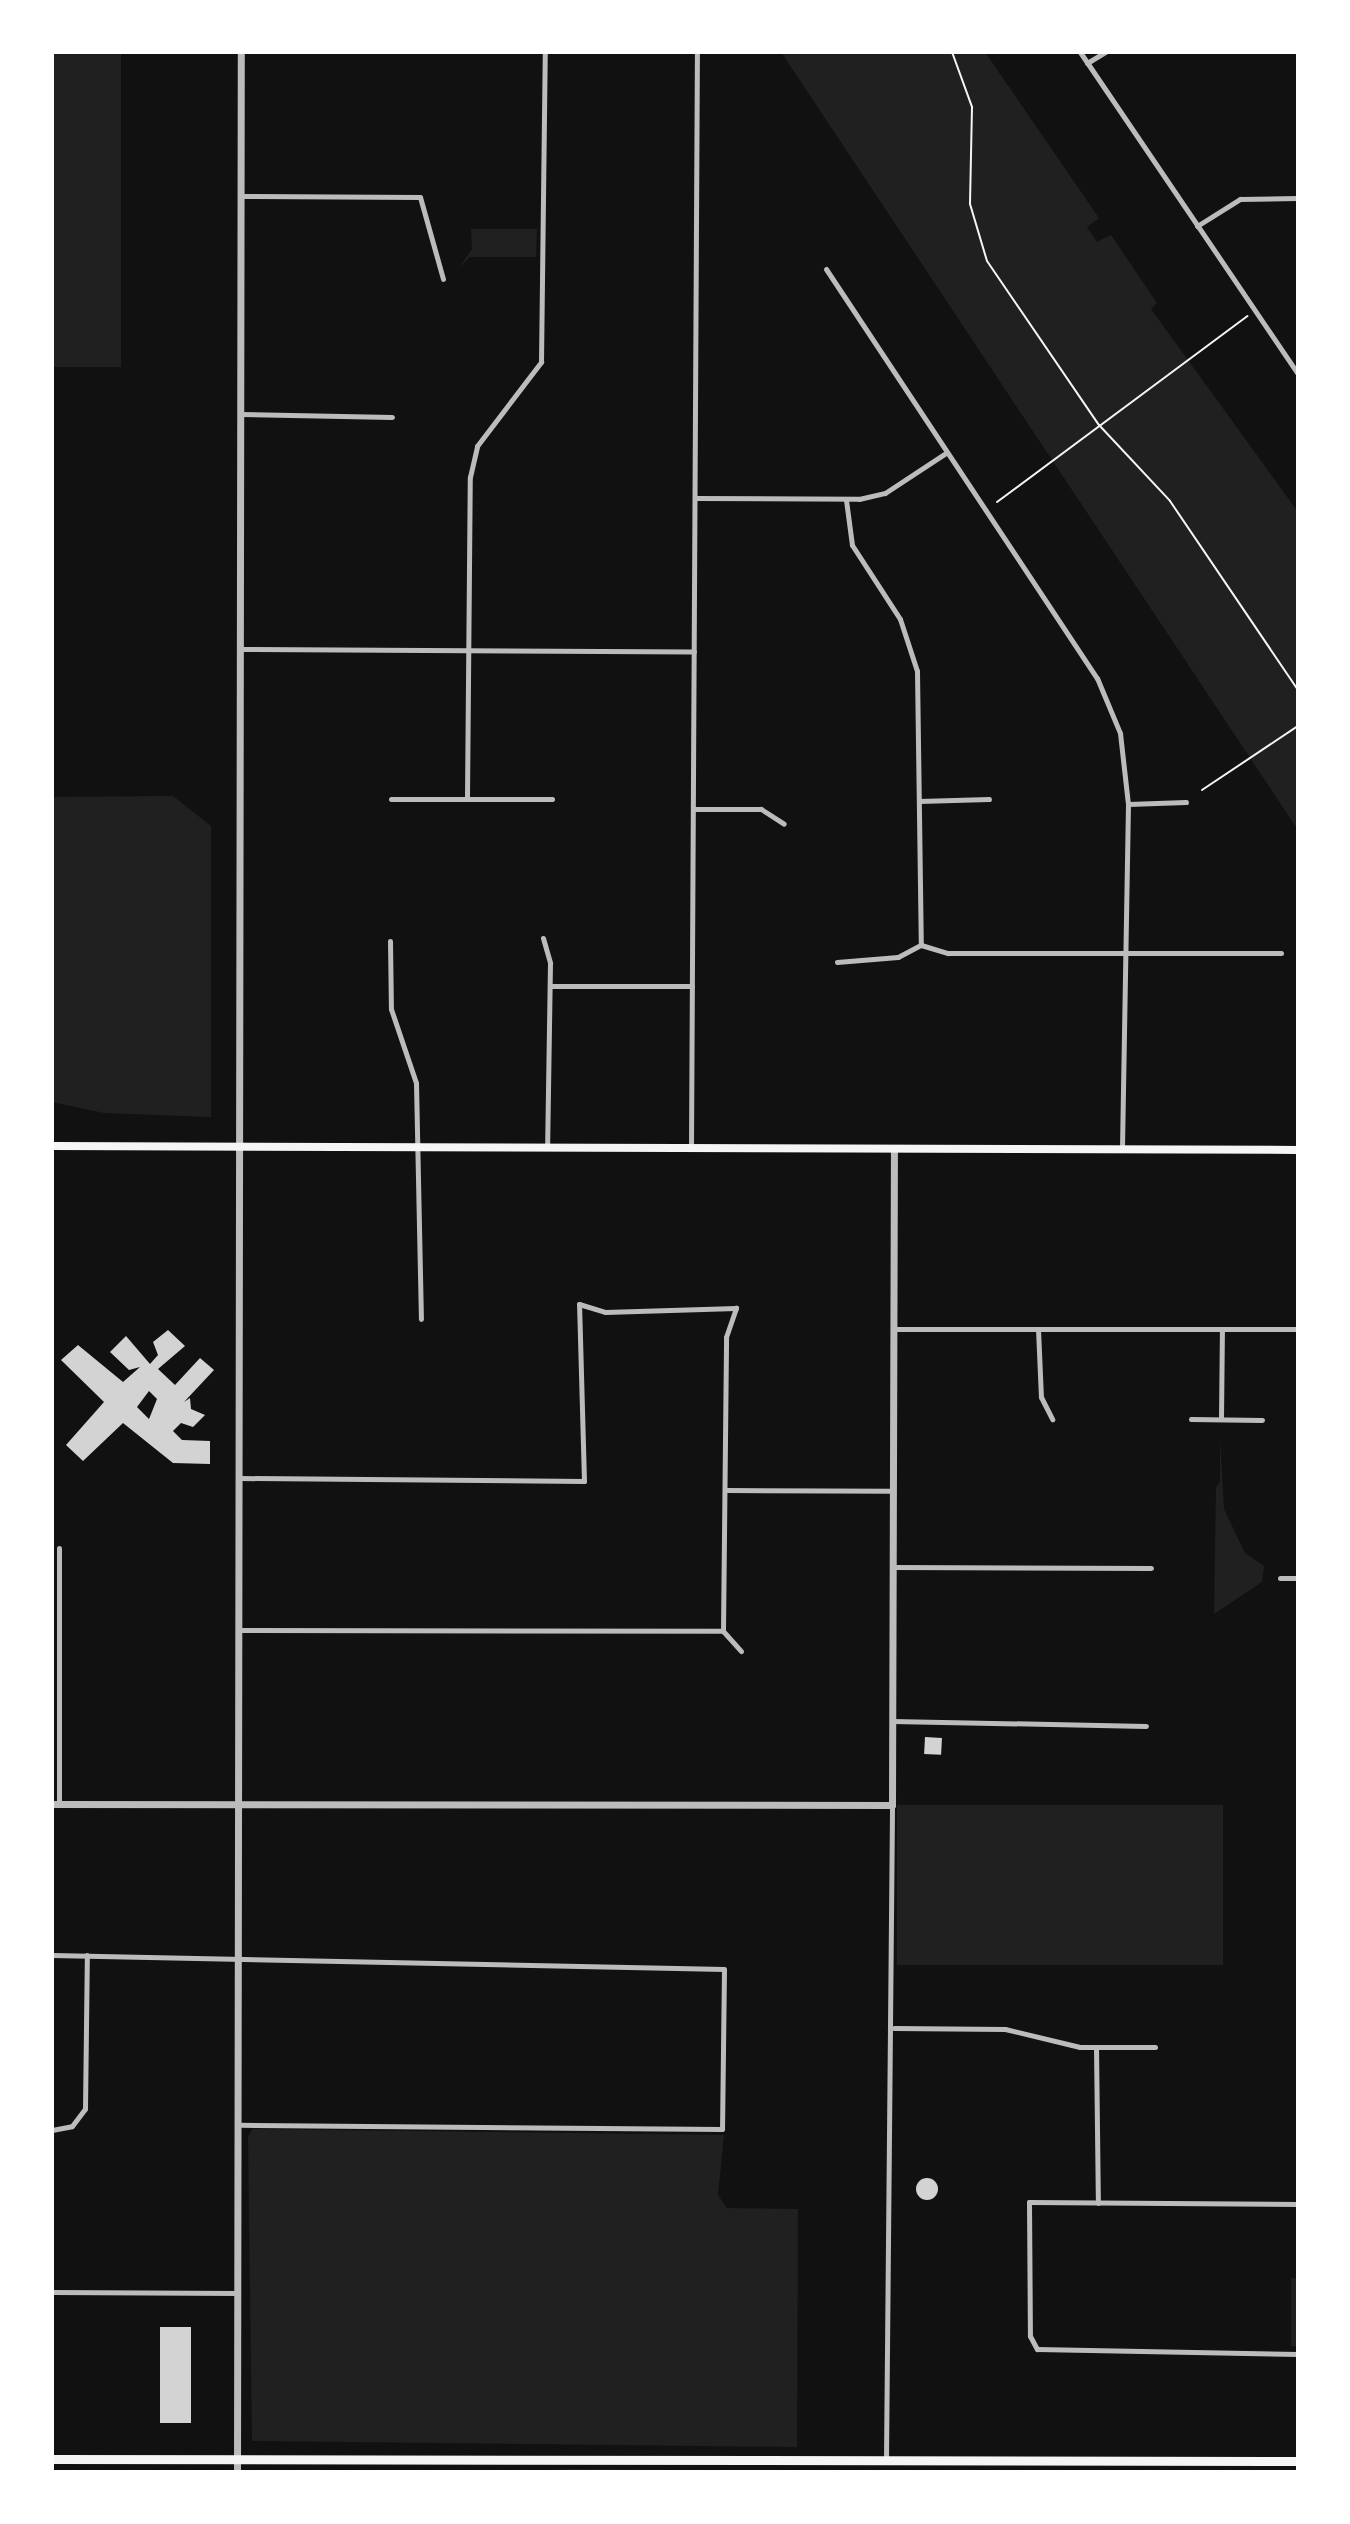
<!DOCTYPE html>
<style>
body{margin:0}
#map{position:relative;width:1350px;height:2524px;overflow:hidden;background:#111;font-family:"Golos Text",sans-serif}
div>[style]{position:absolute}
[style*='--x']{left:calc(var(--x)*1px);top:calc(var(--y)*1px);width:calc(var(--w)*1px);rotate:calc(var(--a)*1deg)}
.green>*{inset:0;background:#202020;transform-origin:0 0}
.building>*{inset:0;background:#d3d3d3;transform-origin:0 0}
.round{border-radius:50%}
.path>*{height:2px;margin:-1px;padding:0 1px;transform-origin:1px;border-radius:1px;background:#f5f5f5}
.minor>*{height:5px;margin:-2.5px;padding:0 2.5px;transform-origin:2.5px;border-radius:2.5px;background:#bcbcbc}
.tertiary>*{height:7px;margin:-3.5px;padding:0 3.5px;transform-origin:3.5px;border-radius:3.5px;background:#bcbcbc}
.secondary>*{height:8px;margin:-4px;padding:0 4px;transform-origin:4px;border-radius:4px;background:#f5f5f5}
.trunk>*{height:9px;margin:-4.5px;padding:0 4.5px;transform-origin:4.5px;border-radius:4.5px;background:#f5f5f5}
span{translate:-50% -50%;white-space:nowrap;text-align:center;line-height:1.15;-webkit-text-stroke:6px #fff;paint-order:stroke}
.frame{position:absolute;inset:0;border:54px solid #fff;pointer-events:none}
</style>
<div id="map">
<div class="green">
<div style="left:52px;top:52px;width:69px;height:315px"></div>
<div style="clip-path:polygon(781px 52px,985px 52px,1099px 218px,1087px 227px,1097px 242px,1111px 235px,1157px 303px,1151px 309px,1298px 512px,1298px 830px)"></div>
<div style="clip-path:polygon(471px 229px,537px 229px,536px 257px,470px 257px,459px 268px,472px 249px)"></div>
<div style="clip-path:polygon(173px 796px,211px 826px,211px 1117px,104px 1113px,52px 1102px,52px 797px)"></div>
<div style="clip-path:polygon(1220px 1438px,1224px 1509px,1245px 1553px,1264px 1566px,1262px 1582px,1214px 1614px,1216px 1487px,1165px 1553px,1220px 1482px)"></div>
<div style="left:897px;top:1805px;width:326px;height:160px"></div>
<div style="clip-path:polygon(253px 2129px,724px 2135px,718px 2195px,727px 2208px,798px 2209px,797px 2447px,252px 2441px,248px 2136px)"></div>
<div style="left:1291px;top:2278px;width:7px;height:68px"></div>
<div style="clip-path:polygon(573px 2469px,674px 2470px,674px 2472px,491px 2472px)"></div>
</div>
<div class="building">
<div style="clip-path:polygon(evenodd,168px 1330px,185px 1346px,158px 1369px,175px 1385px,200px 1358px,214px 1370px,184px 1402px,190px 1398px,191px 1409px,205px 1415px,193px 1427px,181px 1423px,173px 1431px,182px 1440px,210px 1441px,210px 1464px,173px 1463px,123px 1423px,83px 1461px,66px 1445px,104px 1402px,61px 1360px,78px 1345px,123px 1382px,140px 1367px,129px 1370px,110px 1352px,126px 1336px,150px 1364px,158px 1355px,153px 1342px,168px 1330px,149px 1391px,157px 1399px,149px 1419px,137px 1407px,149px 1391px)"></div>
<div style="left:925px;top:1737px;width:17px;height:17px;rotate:3deg"></div>
<div class="round" style="left:916px;top:2178px;width:22px;height:22px"></div>
<div style="left:160px;top:2327px;width:31px;height:96px"></div>
</div>
<div class="path">
<div style="--x:952;--y:52;--w:59;--a:70"></div>
<div style="--x:972;--y:107;--w:97;--a:91.2"></div>
<div style="--x:970;--y:204;--w:59;--a:73.4"></div>
<div style="--x:987;--y:261;--w:199;--a:55.7"></div>
<div style="--x:1099;--y:425;--w:104;--a:46.9"></div>
<div style="--x:1170;--y:501;--w:228;--a:55.9"></div>
<div style="--x:997;--y:502;--w:312;--a:-36.6"></div>
<div style="--x:1202;--y:790;--w:115;--a:-33.7"></div>
<div style="--x:1297;--y:959;--w:1;--a:0"></div>
</div>
<div class="minor">
<div style="--x:1080;--y:52;--w:389;--a:55.9"></div>
<div style="--x:1087;--y:63;--w:21;--a:-31"></div>
<div style="--x:240;--y:196;--w:180;--a:0.3"></div>
<div style="--x:420;--y:197;--w:85;--a:74.3"></div>
<div style="--x:1197;--y:226;--w:51;--a:-32.1"></div>
<div style="--x:1240;--y:199;--w:58;--a:-1"></div>
<div style="--x:826;--y:269;--w:491;--a:56.5"></div>
<div style="--x:1097;--y:678;--w:60;--a:67.3"></div>
<div style="--x:1120;--y:733;--w:71;--a:83.6"></div>
<div style="--x:1128;--y:804;--w:345;--a:91"></div>
<div style="--x:240;--y:414;--w:152;--a:1.1"></div>
<div style="--x:695;--y:498;--w:164;--a:0.3"></div>
<div style="--x:859;--y:499;--w:27;--a:-13"></div>
<div style="--x:885;--y:493;--w:73;--a:-33.3"></div>
<div style="--x:846;--y:500;--w:45;--a:82.4"></div>
<div style="--x:852;--y:545;--w:88;--a:57"></div>
<div style="--x:900;--y:619;--w:55;--a:71.9"></div>
<div style="--x:917;--y:671;--w:274;--a:89.2"></div>
<div style="--x:240;--y:649;--w:454;--a:0.3"></div>
<div style="--x:467;--y:797;--w:320;--a:-89.5"></div>
<div style="--x:470;--y:477;--w:32;--a:-77"></div>
<div style="--x:477;--y:446;--w:106;--a:-52.7"></div>
<div style="--x:541;--y:362;--w:310;--a:-89.3"></div>
<div style="--x:391;--y:799;--w:161;--a:0"></div>
<div style="--x:919;--y:801;--w:70;--a:-1.6"></div>
<div style="--x:1128;--y:804;--w:58;--a:-2"></div>
<div style="--x:694;--y:809;--w:67;--a:0"></div>
<div style="--x:761;--y:809;--w:27;--a:33"></div>
<div style="--x:543;--y:938;--w:26;--a:74"></div>
<div style="--x:550;--y:963;--w:185;--a:90.9"></div>
<div style="--x:390;--y:941;--w:68;--a:89.2"></div>
<div style="--x:391;--y:1009;--w:78;--a:71.3"></div>
<div style="--x:416;--y:1083;--w:236;--a:88.8"></div>
<div style="--x:921;--y:945;--w:28;--a:17"></div>
<div style="--x:948;--y:953;--w:333;--a:0"></div>
<div style="--x:837;--y:962;--w:61;--a:-4.7"></div>
<div style="--x:898;--y:957;--w:26;--a:-28"></div>
<div style="--x:550;--y:986;--w:142;--a:0"></div>
<div style="--x:691;--y:1148;--w:1096;--a:-89.69"></div>
<div style="--x:893;--y:1329;--w:405;--a:0"></div>
<div style="--x:1038;--y:1329;--w:68;--a:87.5"></div>
<div style="--x:1041;--y:1397;--w:25;--a:63"></div>
<div style="--x:1191;--y:1419;--w:71;--a:0.8"></div>
<div style="--x:1221;--y:1419;--w:90;--a:-89.4"></div>
<div style="--x:240;--y:1478;--w:344;--a:0.5"></div>
<div style="--x:584;--y:1481;--w:177;--a:-91.6"></div>
<div style="--x:579;--y:1304;--w:27;--a:17"></div>
<div style="--x:605;--y:1312;--w:131;--a:-1.7"></div>
<div style="--x:726;--y:1490;--w:165;--a:0.3"></div>
<div style="--x:59;--y:1548;--w:256;--a:90"></div>
<div style="--x:892;--y:1567;--w:259;--a:0.2"></div>
<div style="--x:1280;--y:1578;--w:18;--a:0"></div>
<div style="--x:239;--y:1630;--w:484;--a:0.1"></div>
<div style="--x:723;--y:1631;--w:294;--a:-89.4"></div>
<div style="--x:726;--y:1337;--w:31;--a:-71"></div>
<div style="--x:723;--y:1631;--w:27;--a:48"></div>
<div style="--x:892;--y:1721;--w:254;--a:1.1"></div>
<div style="--x:52;--y:1955;--w:672;--a:1.19"></div>
<div style="--x:724;--y:1969;--w:160;--a:90.7"></div>
<div style="--x:722;--y:2129;--w:484;--a:-179.5"></div>
<div style="--x:894;--y:2028;--w:111;--a:0.5"></div>
<div style="--x:1005;--y:2029;--w:77;--a:13.5"></div>
<div style="--x:1080;--y:2047;--w:75;--a:0"></div>
<div style="--x:1096;--y:2047;--w:156;--a:89.3"></div>
<div style="--x:52;--y:2130;--w:20;--a:-11"></div>
<div style="--x:72;--y:2126;--w:21;--a:-53"></div>
<div style="--x:85;--y:2109;--w:154;--a:-89.3"></div>
<div style="--x:1298;--y:2204;--w:269;--a:-179.6"></div>
<div style="--x:1029;--y:2202;--w:134;--a:89.6"></div>
<div style="--x:1030;--y:2336;--w:15;--a:62"></div>
<div style="--x:1037;--y:2349;--w:261;--a:1.1"></div>
<div style="--x:52;--y:2292;--w:186;--a:0.3"></div>
<div style="--x:886;--y:2459;--w:654;--a:-89.47"></div>
</div>
<div class="tertiary">
<div style="--x:52;--y:1804;--w:840;--a:0.07"></div>
<div style="--x:892;--y:1805;--w:655;--a:-89.83"></div>
<div style="--x:237;--y:2472;--w:2420;--a:-89.91"></div>
</div>
<div class="secondary">
<div style="--x:52;--y:1146;--w:1246;--a:0.18"></div>
</div>
<div class="trunk">
<div style="--x:52;--y:2459;--w:1246;--a:0.09"></div>
</div>
<div class="frame"></div>
</div>
